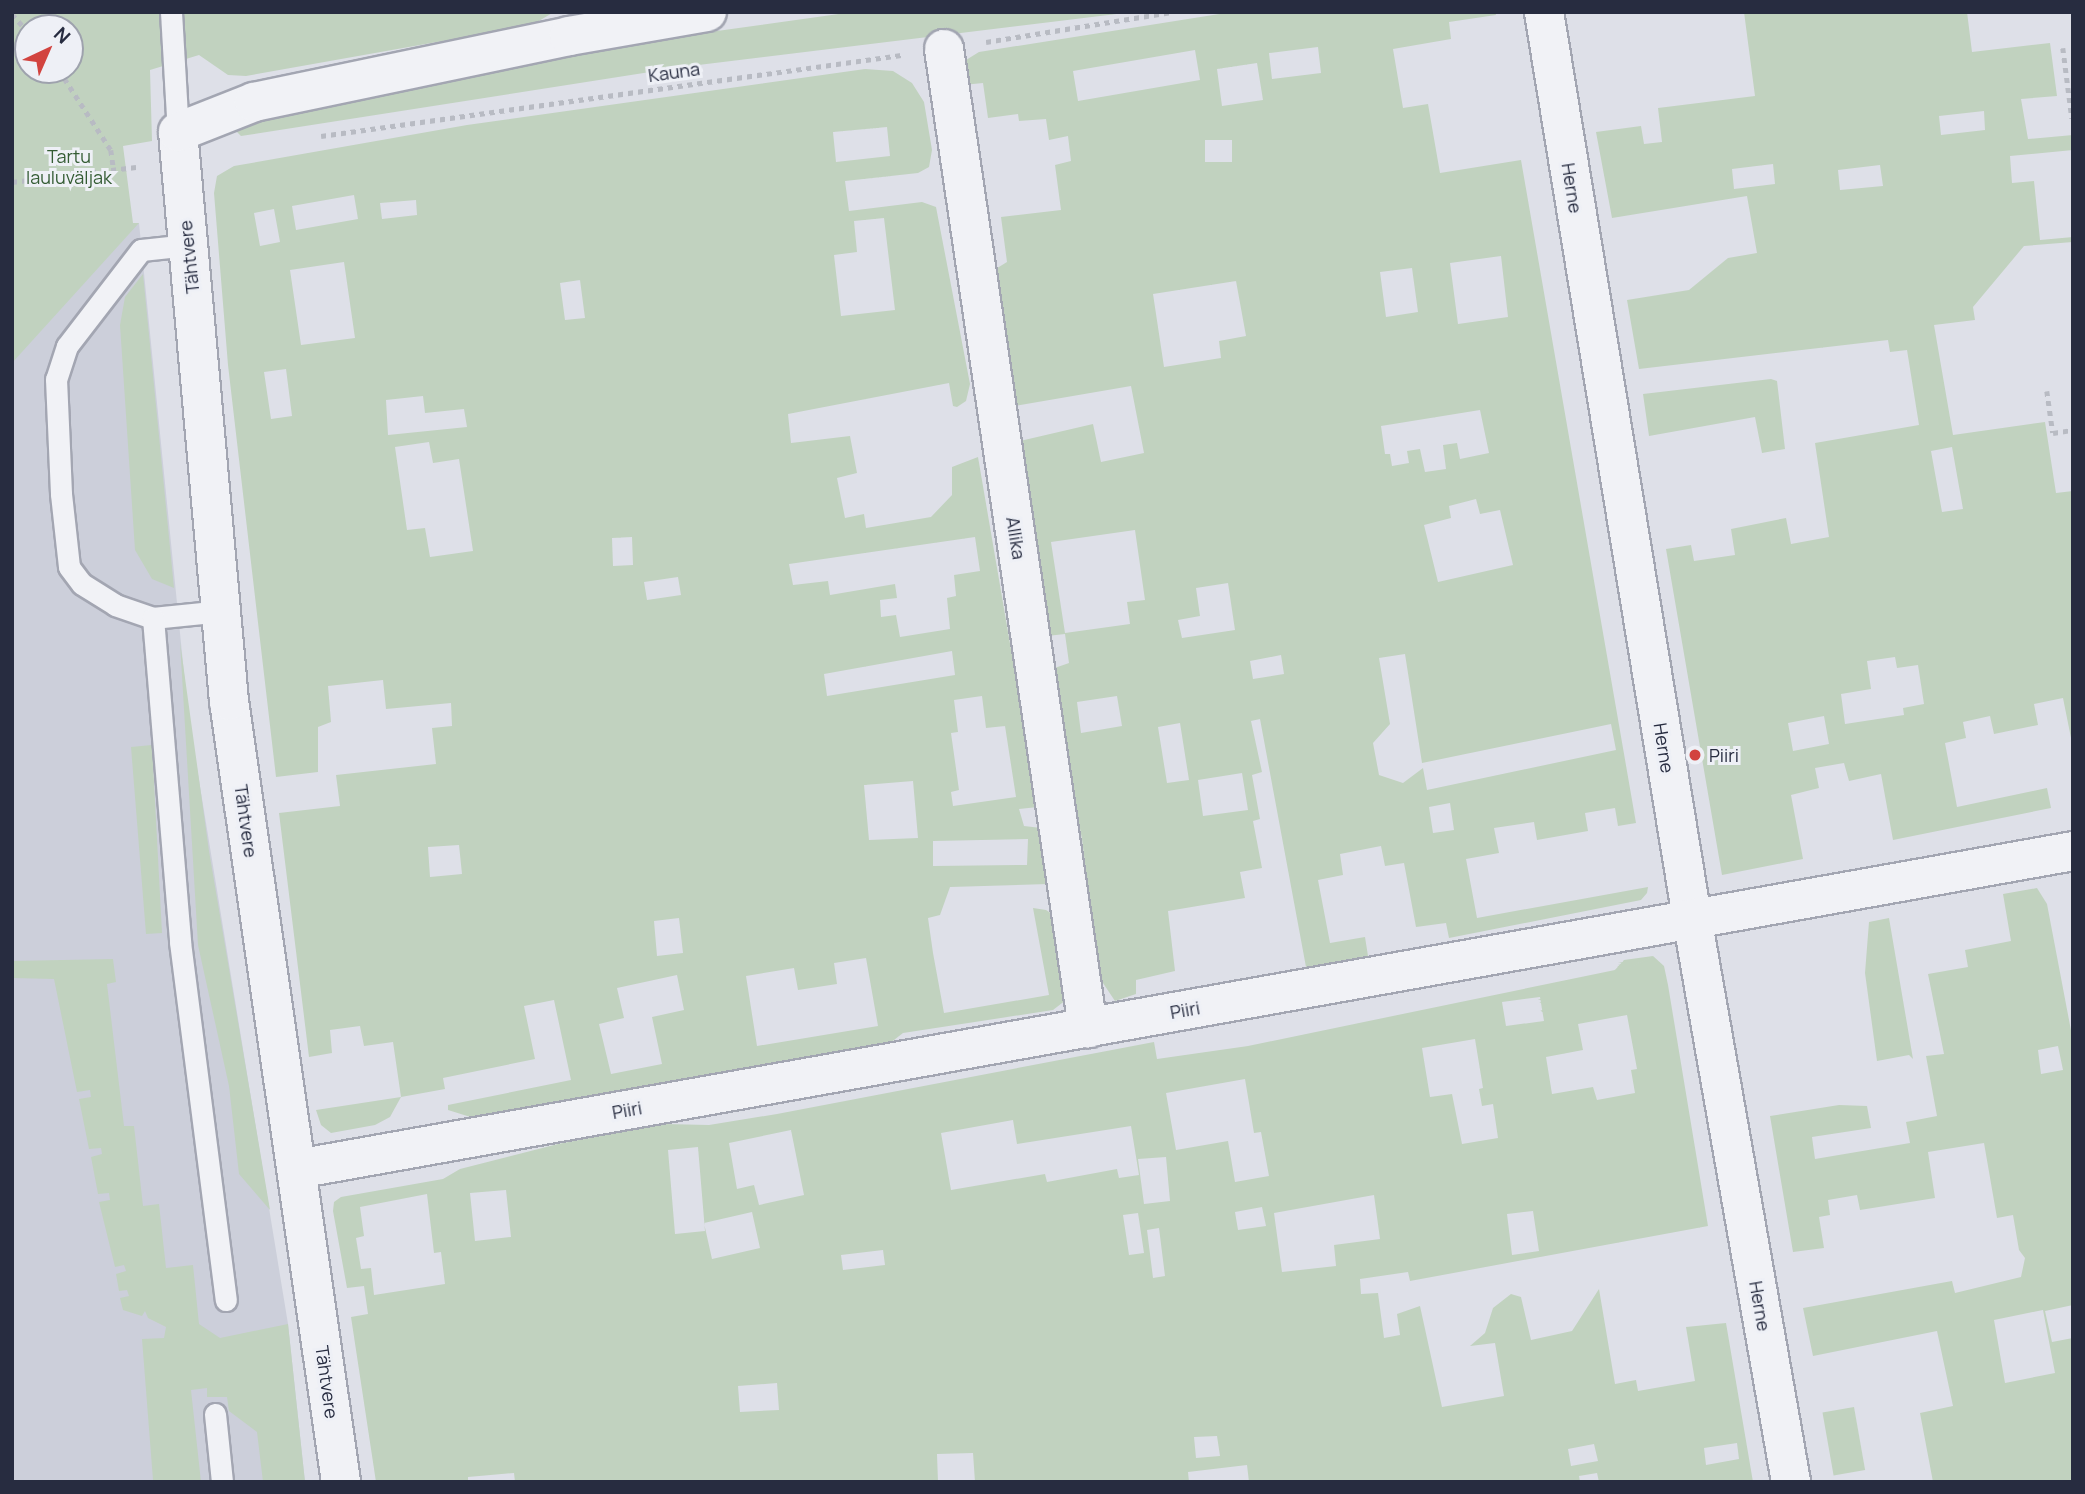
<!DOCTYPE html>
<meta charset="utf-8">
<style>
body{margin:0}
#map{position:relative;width:2085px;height:1494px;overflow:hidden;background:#dee0e8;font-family:Manrope,sans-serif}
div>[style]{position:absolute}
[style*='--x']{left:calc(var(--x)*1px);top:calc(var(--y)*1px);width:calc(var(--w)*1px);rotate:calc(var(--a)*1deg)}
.built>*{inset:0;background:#cccfda}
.green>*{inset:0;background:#c1d2bf;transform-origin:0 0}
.path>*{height:4.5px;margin-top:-2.25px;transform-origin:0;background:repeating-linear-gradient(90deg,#b8bbc3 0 5px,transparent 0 10px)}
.roads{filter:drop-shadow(2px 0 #a3a6b2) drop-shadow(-2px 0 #a3a6b2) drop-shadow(0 2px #a3a6b2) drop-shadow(0 -2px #a3a6b2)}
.lane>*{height:21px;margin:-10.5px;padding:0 10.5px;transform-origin:10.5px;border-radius:10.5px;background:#f1f2f6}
.street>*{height:38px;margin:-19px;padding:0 19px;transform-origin:19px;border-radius:19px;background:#f1f2f6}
.dots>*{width:19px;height:19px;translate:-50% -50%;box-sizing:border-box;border:4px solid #eef0f6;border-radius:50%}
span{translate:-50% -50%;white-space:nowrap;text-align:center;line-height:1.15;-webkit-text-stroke:6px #eef0f6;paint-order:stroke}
.street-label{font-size:18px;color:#272c40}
.park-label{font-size:18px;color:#345c34}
.poi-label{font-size:18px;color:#272c40}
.left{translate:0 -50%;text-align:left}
.frame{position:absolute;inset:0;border:14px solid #272c40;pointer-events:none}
.north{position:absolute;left:14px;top:14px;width:70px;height:70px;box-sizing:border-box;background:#eef0f6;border:2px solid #9ea2ad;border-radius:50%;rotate:44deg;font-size:19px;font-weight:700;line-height:28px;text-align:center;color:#272c40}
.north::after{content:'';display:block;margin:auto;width:24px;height:32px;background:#d2433f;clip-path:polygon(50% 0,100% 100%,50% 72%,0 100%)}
</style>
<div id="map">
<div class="built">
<div style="clip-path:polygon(139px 223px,188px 713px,288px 1324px,305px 1482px,12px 1482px,12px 235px)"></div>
</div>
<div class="green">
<div style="clip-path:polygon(evenodd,12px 12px,554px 12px,532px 25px,246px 76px,228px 75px,199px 55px,150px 70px,152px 141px,123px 146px,133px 223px,139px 223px,12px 363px,12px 12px,28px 28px,70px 28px,70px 70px,28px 70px,28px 28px)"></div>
<div style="clip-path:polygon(853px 12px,1133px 12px,682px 67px,241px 136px,235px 130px,240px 122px,616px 45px)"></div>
<div style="clip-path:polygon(evenodd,1232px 12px,1495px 12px,1496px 15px,1449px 22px,1451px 39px,1393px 49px,1403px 108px,1428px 104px,1440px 173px,1521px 160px,1636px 823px,1618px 826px,1615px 808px,1585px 813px,1588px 831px,1537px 840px,1534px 822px,1494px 828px,1499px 853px,1466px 859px,1477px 918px,1648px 887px,1647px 893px,1641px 900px,1449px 938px,1446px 923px,1416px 927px,1404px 863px,1385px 866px,1381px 846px,1340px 854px,1343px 875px,1318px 880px,1330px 943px,1365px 937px,1368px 956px,1306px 967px,1260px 719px,1251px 721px,1262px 772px,1252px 775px,1260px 819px,1253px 821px,1262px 868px,1240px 872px,1245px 898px,1168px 911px,1175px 971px,1136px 980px,1136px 994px,1115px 1001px,1099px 977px,1082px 839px,1049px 670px,1069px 663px,1065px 634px,1047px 636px,1020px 441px,1093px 424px,1101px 462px,1144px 453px,1131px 386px,1014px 406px,994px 270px,1007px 262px,1001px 217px,1061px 210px,1055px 165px,1071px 161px,1068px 136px,1049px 140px,1046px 119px,1019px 121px,1018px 114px,988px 118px,983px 83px,963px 85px,963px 73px,966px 60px,979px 52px,1232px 12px,1318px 47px,1321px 73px,1272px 79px,1269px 53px,1318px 47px,1232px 12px,1195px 50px,1200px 80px,1078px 101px,1073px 71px,1195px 50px,1232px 12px,1257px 63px,1263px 100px,1222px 106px,1217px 69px,1257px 63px,1232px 12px,1205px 140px,1232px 140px,1232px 162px,1205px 162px,1205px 140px,1232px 12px,1501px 256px,1508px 317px,1458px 324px,1450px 263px,1501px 256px,1232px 12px,1412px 268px,1418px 312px,1386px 317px,1380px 272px,1412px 268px,1232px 12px,1236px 281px,1246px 336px,1219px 341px,1221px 358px,1164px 367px,1153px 294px,1236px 281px,1232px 12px,1480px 410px,1489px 453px,1460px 459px,1457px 443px,1443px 445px,1446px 469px,1425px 472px,1420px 449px,1407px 451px,1409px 463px,1392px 466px,1390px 454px,1385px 454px,1381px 426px,1480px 410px,1232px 12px,1476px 499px,1480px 514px,1500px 510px,1513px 565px,1438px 582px,1424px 525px,1451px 518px,1449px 506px,1476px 499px,1232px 12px,1135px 530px,1145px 600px,1127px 602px,1130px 624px,1065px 633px,1051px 542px,1135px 530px,1232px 12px,1228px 583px,1235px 630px,1182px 638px,1178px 620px,1200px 616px,1196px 588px,1228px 583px,1232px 12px,1405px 654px,1422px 763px,1611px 724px,1616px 750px,1427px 790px,1423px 768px,1403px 783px,1379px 775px,1373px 743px,1390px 724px,1379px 658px,1405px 654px,1232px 12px,1281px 655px,1284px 674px,1253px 679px,1250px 661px,1281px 655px,1232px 12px,1117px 696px,1122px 726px,1081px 733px,1077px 702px,1117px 696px,1232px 12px,1180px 723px,1189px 780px,1167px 783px,1158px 727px,1180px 723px,1232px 12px,1242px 773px,1248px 810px,1203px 816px,1198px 780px,1242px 773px,1232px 12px,1450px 803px,1454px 830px,1433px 833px,1429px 807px,1450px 803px)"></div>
<div style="clip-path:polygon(evenodd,1744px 12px,1967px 12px,1972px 52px,2050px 43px,2057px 96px,2021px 99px,2028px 139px,2073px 135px,2073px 150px,2010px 156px,2012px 183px,2034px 181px,2040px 240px,2073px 237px,2073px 242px,2024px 246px,1973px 307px,1975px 320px,1934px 325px,1953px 435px,2045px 422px,2056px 493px,2073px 491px,2073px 748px,2063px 698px,2034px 704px,2038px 725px,1994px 734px,1990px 716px,1963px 722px,1966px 738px,1945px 743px,1957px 807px,2047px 788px,2051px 808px,1893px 840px,1881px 774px,1849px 781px,1844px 763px,1815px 768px,1819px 788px,1791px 795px,1803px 859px,1722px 875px,1666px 549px,1691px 545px,1694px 561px,1735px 555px,1731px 529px,1786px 518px,1791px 544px,1829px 537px,1815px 443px,1919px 425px,1907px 350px,1890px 352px,1888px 340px,1639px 369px,1627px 300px,1689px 290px,1728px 258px,1757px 253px,1747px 196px,1612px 218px,1596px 132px,1641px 126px,1644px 144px,1662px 142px,1658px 108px,1755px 96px,1744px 12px,1984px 111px,1985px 130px,1941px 135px,1939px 116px,1984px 111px,1744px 12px,1773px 164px,1775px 184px,1734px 189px,1732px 169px,1773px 164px,1744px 12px,1880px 165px,1883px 186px,1840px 190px,1838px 170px,1880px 165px,1744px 12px,1952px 447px,1963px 509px,1942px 512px,1931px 451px,1952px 447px,1744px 12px,1895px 657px,1897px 668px,1918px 665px,1924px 704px,1903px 708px,1904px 715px,1845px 724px,1841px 694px,1871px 689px,1867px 661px,1895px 657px,1744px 12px,1824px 716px,1829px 744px,1793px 751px,1788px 723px,1824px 716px)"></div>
<div style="clip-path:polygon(evenodd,865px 69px,893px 71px,912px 83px,924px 102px,932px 150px,929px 167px,918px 173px,845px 181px,849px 211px,922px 202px,936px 207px,970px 384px,966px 401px,957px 407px,953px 406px,949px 383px,788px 414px,791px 443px,850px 436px,857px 473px,837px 478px,845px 518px,864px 514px,866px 528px,931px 517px,952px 495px,952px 467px,978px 457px,1038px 807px,1019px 809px,1024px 826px,1041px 828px,1048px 884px,950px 887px,940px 915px,928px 918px,933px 953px,944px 1013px,1049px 995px,1033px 908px,1046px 910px,1052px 914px,1066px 1000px,1053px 1010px,903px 1033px,876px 1054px,480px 1120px,448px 1110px,448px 1105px,571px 1080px,554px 1000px,524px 1006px,535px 1059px,443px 1078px,445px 1089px,401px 1097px,390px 1117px,375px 1125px,331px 1133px,321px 1125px,316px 1110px,401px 1097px,393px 1042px,364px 1046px,360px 1026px,330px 1030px,332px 1053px,309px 1057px,279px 813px,340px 806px,336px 775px,436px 764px,432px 728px,452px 726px,451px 703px,386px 709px,383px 680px,328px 686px,331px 722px,318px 727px,318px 772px,276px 777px,228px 365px,214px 193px,217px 176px,234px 166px,467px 125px,865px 69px,887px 127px,890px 156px,836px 162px,833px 132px,887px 127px,865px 69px,354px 195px,358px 219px,296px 230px,292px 206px,354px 195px,865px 69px,416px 200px,417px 215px,382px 219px,380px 203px,416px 200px,865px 69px,274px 209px,280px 242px,260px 246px,254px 213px,274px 209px,865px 69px,884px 218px,895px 310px,841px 316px,834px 255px,857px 252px,854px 221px,884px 218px,865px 69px,344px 262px,355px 338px,301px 345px,290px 270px,344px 262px,865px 69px,580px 280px,585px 318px,565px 320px,560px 283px,580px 280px,865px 69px,286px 369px,292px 416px,271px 419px,264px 372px,286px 369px,865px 69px,423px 396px,425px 413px,464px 409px,467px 427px,388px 435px,386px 400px,423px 396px,865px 69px,429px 442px,433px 463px,459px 459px,473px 551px,430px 557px,425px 528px,407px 530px,395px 447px,429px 442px,865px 69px,632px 537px,633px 565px,613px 566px,612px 538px,632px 537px,865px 69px,975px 537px,980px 571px,954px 575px,956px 596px,947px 598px,950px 629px,900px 637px,896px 615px,881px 617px,880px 600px,897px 598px,895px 584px,830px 595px,828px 581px,793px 585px,789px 564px,975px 537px,865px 69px,678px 577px,681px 595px,647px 600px,644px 582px,678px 577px,865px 69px,952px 651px,955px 675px,827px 696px,824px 674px,952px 651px,865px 69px,982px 696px,986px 728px,1005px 726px,1016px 797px,953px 806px,951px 792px,959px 790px,951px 733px,958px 732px,954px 700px,982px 696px,865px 69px,913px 781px,918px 838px,869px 840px,864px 785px,913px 781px,865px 69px,1028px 839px,1027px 865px,933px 866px,933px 841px,1028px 839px,865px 69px,459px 845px,462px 874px,430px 877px,428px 847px,459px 845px,865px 69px,679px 918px,683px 953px,657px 956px,654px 921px,679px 918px,865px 69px,866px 958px,878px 1026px,757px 1046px,746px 976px,794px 968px,798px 990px,837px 984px,834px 963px,866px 958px,865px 69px,677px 975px,684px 1010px,652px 1017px,662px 1064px,611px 1074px,599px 1024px,624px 1018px,617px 988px,677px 975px)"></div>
<div style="clip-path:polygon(143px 274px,174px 588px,152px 579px,135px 550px,120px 325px,125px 297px)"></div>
<div style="clip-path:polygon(1771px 379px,1777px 381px,1785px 449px,1762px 453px,1755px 417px,1649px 436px,1643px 394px)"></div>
<div style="clip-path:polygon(180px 642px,209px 851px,270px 1210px,239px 1174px,229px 1086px,198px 945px)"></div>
<div style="clip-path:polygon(152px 745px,162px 933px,146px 934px,131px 747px)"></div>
<div style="clip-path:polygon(evenodd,2037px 888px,2047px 904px,2073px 1041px,2073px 1305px,2045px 1311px,2052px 1342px,2073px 1338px,2073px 1482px,1933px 1482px,1920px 1413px,1953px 1406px,1937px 1331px,1813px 1356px,1803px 1308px,1952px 1281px,1955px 1293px,2021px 1277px,2025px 1258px,2019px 1250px,2013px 1215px,1997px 1218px,1984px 1143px,1928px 1152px,1935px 1198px,1860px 1210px,1857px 1195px,1828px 1200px,1830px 1215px,1819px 1217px,1824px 1248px,1793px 1252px,1770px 1116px,1839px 1105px,1867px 1106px,1871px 1128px,1812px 1137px,1815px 1159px,1910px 1143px,1906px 1122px,1937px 1116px,1926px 1056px,1944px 1054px,1928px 974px,1968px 967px,1965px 950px,2011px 941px,2003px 894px,2037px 888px,2058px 1046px,2063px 1070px,2041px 1074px,2038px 1050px,2058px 1046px,2037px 888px,2043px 1310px,2055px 1373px,2005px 1383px,1994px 1320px,2043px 1310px)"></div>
<div style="clip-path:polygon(1889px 918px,1913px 1059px,1909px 1055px,1877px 1061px,1865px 973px,1869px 922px)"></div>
<div style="clip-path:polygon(evenodd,1653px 956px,1664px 966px,1668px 985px,1708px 1226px,1410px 1281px,1408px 1272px,1360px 1279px,1361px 1294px,1378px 1293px,1384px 1338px,1400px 1335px,1397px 1314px,1420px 1306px,1442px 1407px,1504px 1396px,1495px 1343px,1470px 1346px,1485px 1333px,1493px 1308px,1511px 1294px,1521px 1297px,1531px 1340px,1572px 1331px,1599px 1289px,1615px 1384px,1636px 1380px,1638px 1391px,1695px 1381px,1686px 1327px,1726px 1323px,1753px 1482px,1599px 1482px,1597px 1473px,1579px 1476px,1580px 1482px,1249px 1482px,1247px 1465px,1188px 1472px,1189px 1482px,975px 1482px,973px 1453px,937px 1454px,938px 1482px,515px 1482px,514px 1473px,468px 1477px,468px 1482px,376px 1482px,351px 1317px,368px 1314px,364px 1286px,347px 1288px,333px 1211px,334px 1202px,341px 1197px,443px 1179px,460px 1169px,558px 1144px,664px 1124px,709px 1125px,777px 1114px,1154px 1042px,1157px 1059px,1248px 1046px,1615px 970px,1624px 960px,1653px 956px,1540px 997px,1544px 1021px,1506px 1026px,1502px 1002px,1540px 997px,1653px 956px,1627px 1015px,1637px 1069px,1631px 1070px,1635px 1093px,1597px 1100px,1593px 1087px,1552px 1094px,1546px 1057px,1583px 1050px,1578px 1024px,1627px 1015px,1653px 956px,1475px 1039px,1483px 1088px,1479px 1089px,1482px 1106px,1493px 1104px,1498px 1138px,1462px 1144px,1452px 1094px,1430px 1097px,1422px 1048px,1475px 1039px,1653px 956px,1245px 1079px,1254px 1133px,1261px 1132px,1269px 1176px,1235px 1182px,1228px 1141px,1176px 1150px,1166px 1093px,1245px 1079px,1653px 956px,1013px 1120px,1017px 1144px,1131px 1126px,1139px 1175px,1119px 1178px,1117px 1169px,1047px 1182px,1045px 1174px,951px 1190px,941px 1133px,1013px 1120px,1653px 956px,791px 1130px,804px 1195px,759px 1205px,754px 1185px,737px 1189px,729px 1143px,791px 1130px,1653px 956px,698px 1147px,705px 1231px,675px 1234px,668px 1150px,698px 1147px,1653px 956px,1166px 1157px,1170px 1201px,1144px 1204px,1138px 1159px,1166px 1157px,1653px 956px,506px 1190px,511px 1237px,475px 1241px,470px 1193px,506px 1190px,1653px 956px,427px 1194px,434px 1253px,441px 1252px,445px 1284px,374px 1295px,371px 1268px,361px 1269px,356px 1238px,364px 1236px,360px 1207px,427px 1194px,1653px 956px,1374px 1195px,1380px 1239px,1334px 1245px,1336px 1266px,1282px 1272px,1274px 1213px,1374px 1195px,1653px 956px,1262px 1207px,1266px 1226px,1238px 1230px,1235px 1212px,1262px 1207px,1653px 956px,1533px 1211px,1539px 1251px,1512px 1255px,1507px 1214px,1533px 1211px,1653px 956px,752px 1212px,760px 1248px,712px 1259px,704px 1223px,752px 1212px,1653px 956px,1138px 1213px,1144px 1253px,1129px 1255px,1123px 1215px,1138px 1213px,1653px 956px,1159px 1228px,1165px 1276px,1153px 1278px,1147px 1230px,1159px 1228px,1653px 956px,883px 1250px,885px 1265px,843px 1270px,841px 1255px,883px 1250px,1653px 956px,777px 1383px,779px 1410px,740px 1412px,738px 1386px,777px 1383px,1653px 956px,1217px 1436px,1220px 1456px,1196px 1458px,1194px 1437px,1217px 1436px,1653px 956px,1737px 1443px,1739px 1459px,1706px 1465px,1704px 1448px,1737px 1443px,1653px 956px,1594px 1444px,1598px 1461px,1571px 1466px,1568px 1449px,1594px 1444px)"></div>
<div style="clip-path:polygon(113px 959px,116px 982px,107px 984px,124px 1126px,134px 1126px,143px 1206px,159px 1204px,166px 1268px,193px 1265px,199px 1324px,220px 1338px,288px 1324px,305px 1482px,263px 1482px,257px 1432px,229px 1411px,227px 1397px,207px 1397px,207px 1388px,191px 1390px,201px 1482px,153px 1480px,142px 1339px,164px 1338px,166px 1327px,148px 1318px,145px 1311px,142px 1316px,123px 1310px,120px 1298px,129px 1296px,127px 1290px,119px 1291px,116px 1274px,126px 1271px,124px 1265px,115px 1267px,99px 1202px,110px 1200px,109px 1193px,98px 1194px,91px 1157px,102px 1154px,101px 1148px,89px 1149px,79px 1099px,91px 1097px,90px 1090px,77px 1092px,54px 979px,12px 978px,12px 961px)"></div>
<div style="left:1854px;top:1407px;width:64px;height:32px;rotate:80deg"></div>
</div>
<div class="path">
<div style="--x:12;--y:14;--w:24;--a:48"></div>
<div style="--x:986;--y:42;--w:188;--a:-9.2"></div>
<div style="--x:2063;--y:48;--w:71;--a:82.7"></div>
<div style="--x:59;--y:70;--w:95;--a:57"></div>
<div style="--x:111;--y:150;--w:21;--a:82"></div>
<div style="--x:321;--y:136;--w:586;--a:-7.95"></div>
<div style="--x:12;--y:182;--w:125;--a:-6.9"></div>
<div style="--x:2047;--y:391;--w:42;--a:81.9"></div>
<div style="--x:2053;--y:433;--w:20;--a:-9"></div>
</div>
<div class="roads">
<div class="lane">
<div style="--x:171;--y:12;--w:120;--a:86.7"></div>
<div style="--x:188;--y:245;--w:47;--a:173.9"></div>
<div style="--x:141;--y:250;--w:121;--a:127.6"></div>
<div style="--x:67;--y:346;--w:35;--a:108"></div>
<div style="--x:56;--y:379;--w:115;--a:87.5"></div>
<div style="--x:61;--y:494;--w:73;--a:83.7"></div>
<div style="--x:69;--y:567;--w:21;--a:53"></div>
<div style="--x:82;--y:584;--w:39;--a:32"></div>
<div style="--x:115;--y:605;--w:40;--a:18.9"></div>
<div style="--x:153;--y:618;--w:69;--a:-5.8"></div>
<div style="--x:153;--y:618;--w:325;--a:85.2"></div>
<div style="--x:180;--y:942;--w:361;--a:82.7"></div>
<div style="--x:215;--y:1414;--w:68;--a:84.1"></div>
</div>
<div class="street">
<div style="--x:1544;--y:12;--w:918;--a:80.72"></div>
<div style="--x:1692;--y:918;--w:573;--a:80.04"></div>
<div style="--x:944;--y:49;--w:990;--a:81.63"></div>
<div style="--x:297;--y:1169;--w:1804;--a:-10.15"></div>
<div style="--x:341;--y:1482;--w:789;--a:-98.16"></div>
<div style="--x:229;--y:701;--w:571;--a:-95.12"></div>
<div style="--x:178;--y:132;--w:82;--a:-21.5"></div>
<div style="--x:254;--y:102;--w:322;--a:-11.8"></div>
<div style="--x:569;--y:36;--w:140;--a:-9.9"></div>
</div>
</div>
<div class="dots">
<div style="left:1695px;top:755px;background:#d2433f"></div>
</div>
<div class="street-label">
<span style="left:674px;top:72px;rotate:-8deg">Kauna</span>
<span style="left:1572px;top:188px;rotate:81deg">Herne</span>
<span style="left:189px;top:257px;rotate:-96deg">Tähtvere</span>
<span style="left:1016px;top:538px;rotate:81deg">Allika</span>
<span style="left:1664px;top:748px;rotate:81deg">Herne</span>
<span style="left:246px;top:821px;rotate:82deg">Tähtvere</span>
<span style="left:1185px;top:1010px;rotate:-10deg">Piiri</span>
<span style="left:627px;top:1110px;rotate:-10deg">Piiri</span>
<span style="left:1760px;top:1306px;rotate:80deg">Herne</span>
<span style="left:327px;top:1382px;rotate:82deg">Tähtvere</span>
</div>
<div class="park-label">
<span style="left:69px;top:167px">Tartu<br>lauluväljak</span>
</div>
<div class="poi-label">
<span class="left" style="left:1709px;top:755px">Piiri</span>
</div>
<div class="frame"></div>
<div class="north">N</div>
</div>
